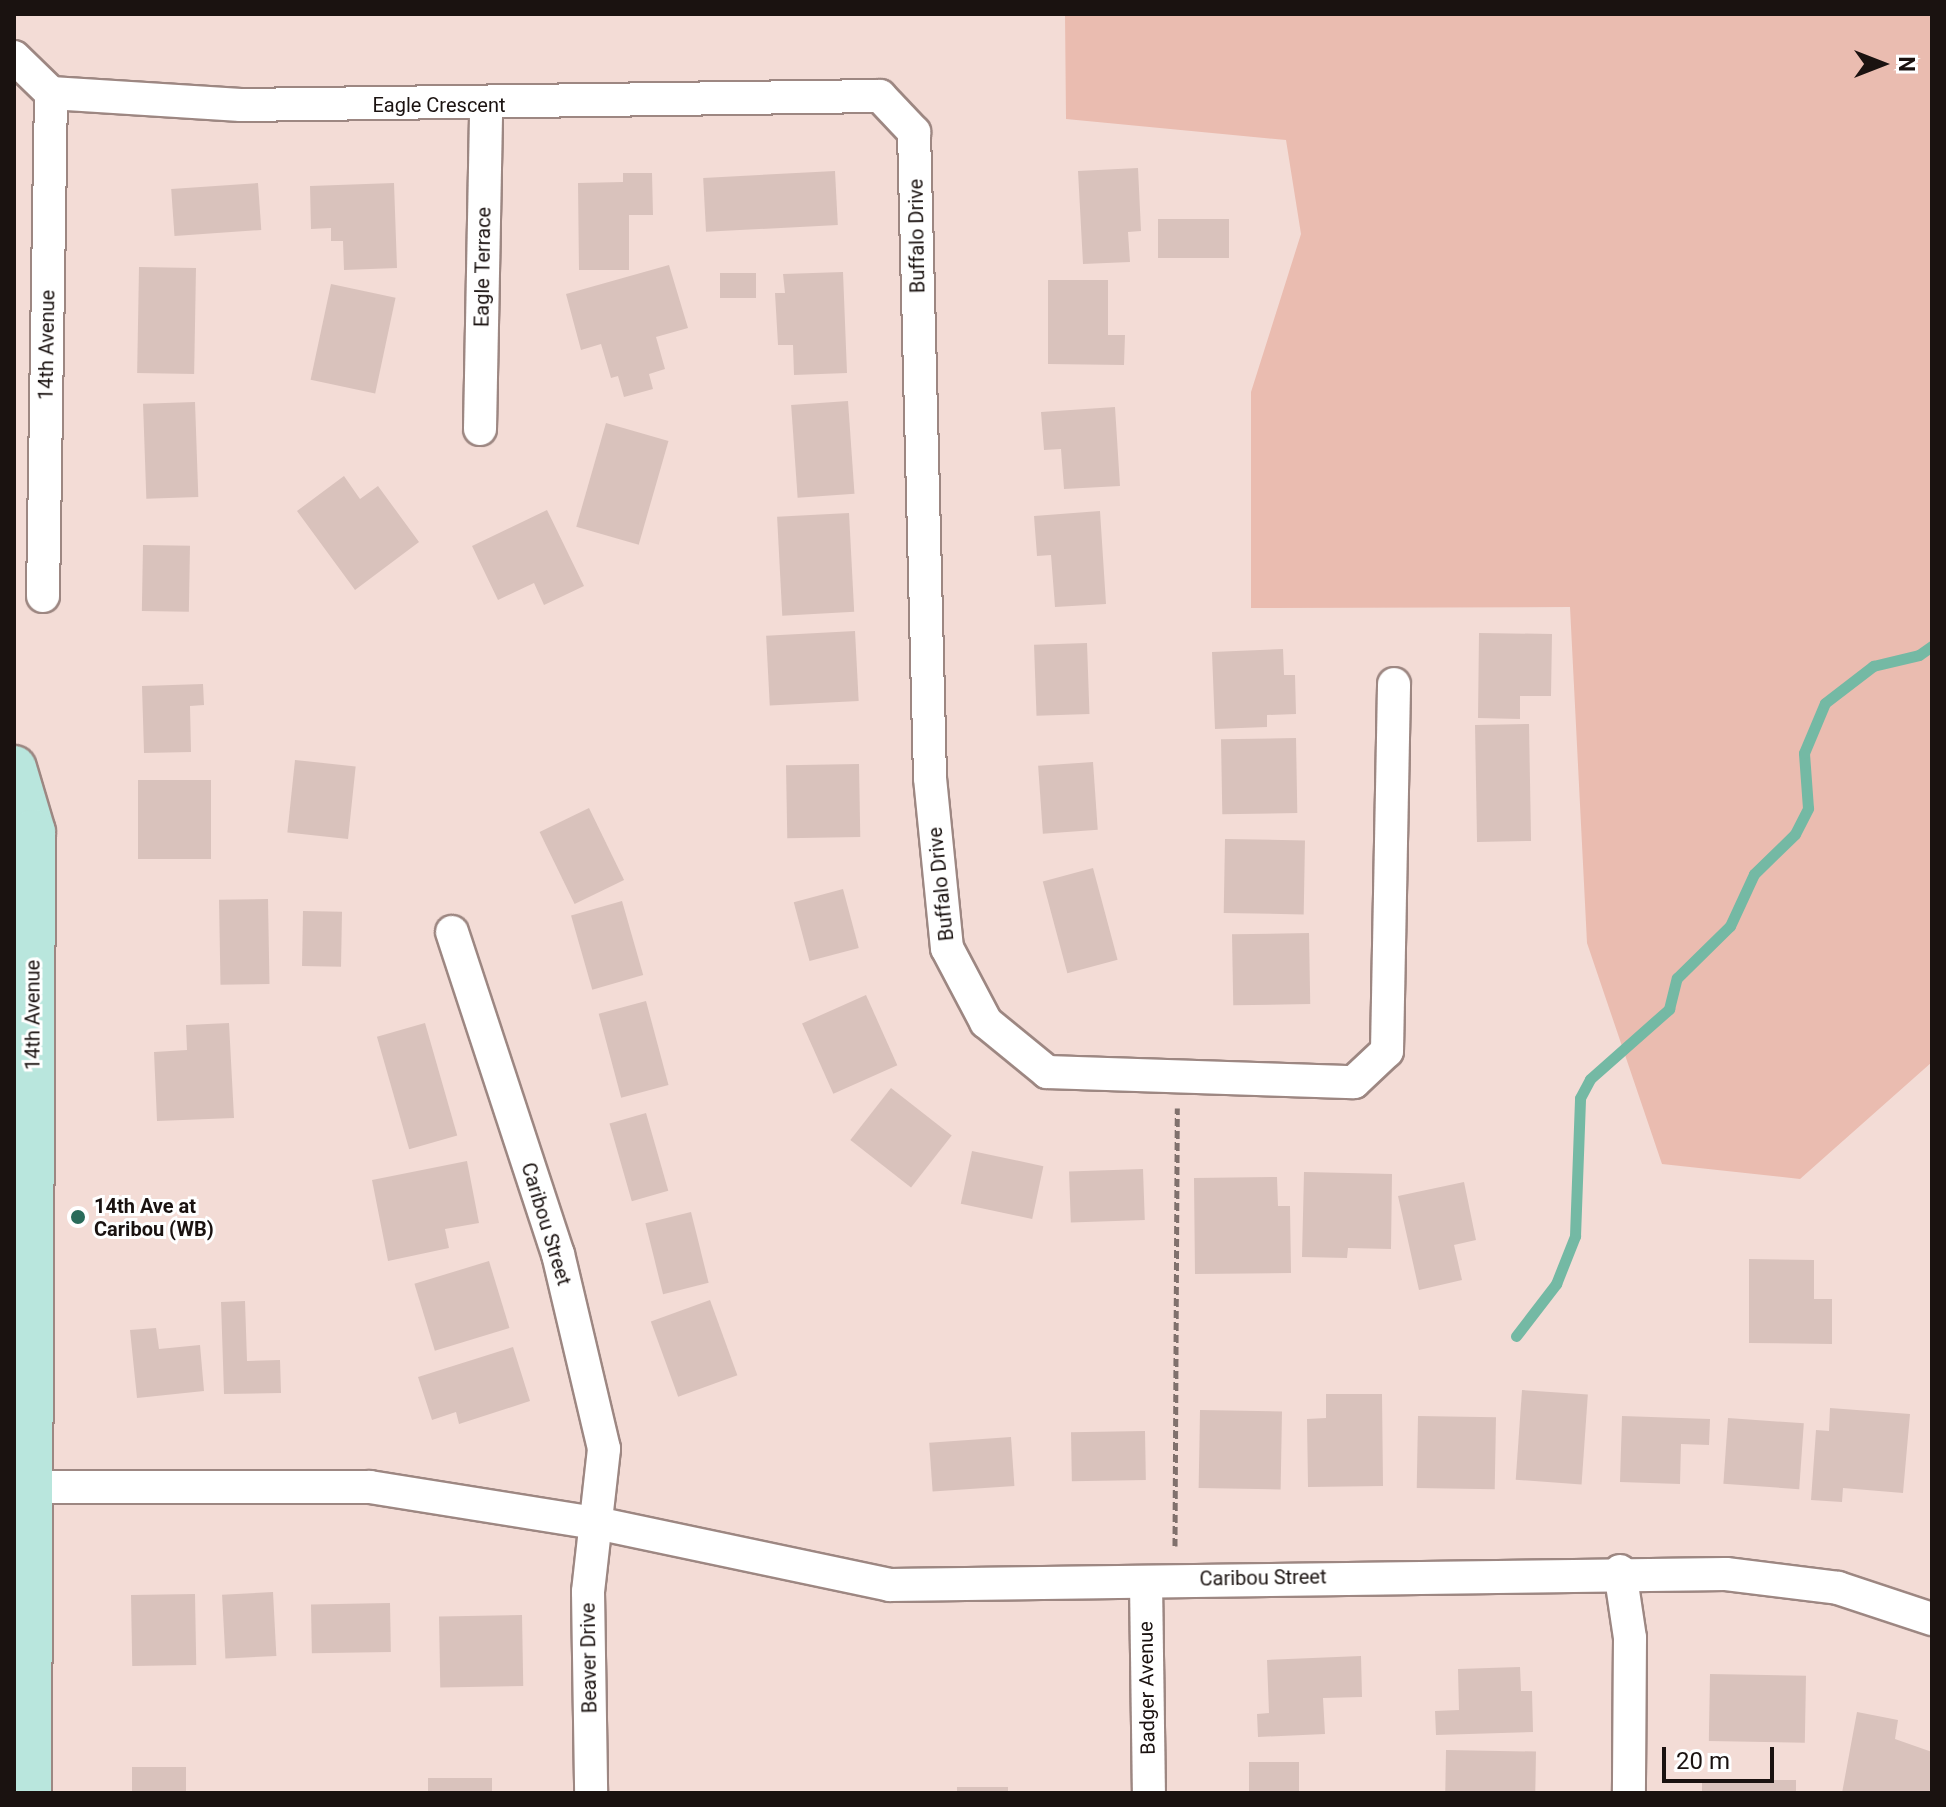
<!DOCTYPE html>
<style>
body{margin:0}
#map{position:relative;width:1946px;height:1807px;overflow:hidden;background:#f3dcd6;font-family:Roboto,sans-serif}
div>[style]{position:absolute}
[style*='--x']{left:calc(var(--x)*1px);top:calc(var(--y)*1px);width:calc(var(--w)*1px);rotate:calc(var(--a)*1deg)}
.green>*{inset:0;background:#eabcb0}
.stream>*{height:11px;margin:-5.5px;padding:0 5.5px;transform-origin:5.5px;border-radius:5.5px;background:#74b9a4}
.building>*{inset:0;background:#d9c2bc;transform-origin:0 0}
.path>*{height:5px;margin-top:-2.5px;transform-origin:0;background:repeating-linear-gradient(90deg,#80716d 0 8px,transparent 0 12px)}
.roads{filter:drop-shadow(2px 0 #9d8782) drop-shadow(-2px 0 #9d8782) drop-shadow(0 2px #9d8782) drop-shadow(0 -2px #9d8782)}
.street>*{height:32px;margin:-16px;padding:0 16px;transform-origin:16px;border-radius:16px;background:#fff}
.secondary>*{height:44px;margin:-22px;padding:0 22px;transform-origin:22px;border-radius:22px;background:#b9e6dd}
.dots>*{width:22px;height:22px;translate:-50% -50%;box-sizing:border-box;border:4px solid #fff;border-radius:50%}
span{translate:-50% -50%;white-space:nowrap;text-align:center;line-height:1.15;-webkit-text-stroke:6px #fff;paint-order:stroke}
.street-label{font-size:20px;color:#1a1210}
.poi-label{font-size:20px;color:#1a1210;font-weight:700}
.left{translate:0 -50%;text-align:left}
.frame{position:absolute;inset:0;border:16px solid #1a1210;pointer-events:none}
.north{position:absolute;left:1842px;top:24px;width:80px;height:80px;-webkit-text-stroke:6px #fff;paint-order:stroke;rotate:90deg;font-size:22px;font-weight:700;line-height:32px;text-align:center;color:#1a1210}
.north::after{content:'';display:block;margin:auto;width:28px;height:36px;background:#1a1210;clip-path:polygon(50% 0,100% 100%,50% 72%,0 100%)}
.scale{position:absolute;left:1662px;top:1747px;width:112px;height:36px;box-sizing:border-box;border:4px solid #1a1210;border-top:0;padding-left:10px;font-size:24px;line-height:28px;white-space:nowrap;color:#1a1210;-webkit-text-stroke:6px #fff;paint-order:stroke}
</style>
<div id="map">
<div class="green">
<div style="clip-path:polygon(1065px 14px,1932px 14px,1932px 1062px,1800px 1179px,1662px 1164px,1587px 943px,1570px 607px,1251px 608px,1251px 392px,1301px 234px,1286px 140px,1066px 119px)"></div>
</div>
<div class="stream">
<div style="--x:1516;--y:1336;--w:66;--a:-52.4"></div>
<div style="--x:1556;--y:1284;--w:52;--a:-68.4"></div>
<div style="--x:1575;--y:1236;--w:138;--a:-87.9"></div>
<div style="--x:1580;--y:1098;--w:21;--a:-62"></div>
<div style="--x:1590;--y:1079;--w:106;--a:-41.5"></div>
<div style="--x:1669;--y:1009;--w:32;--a:-76"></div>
<div style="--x:1677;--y:978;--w:74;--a:-44.5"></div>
<div style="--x:1730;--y:926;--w:57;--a:-65.2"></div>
<div style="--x:1754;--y:874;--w:57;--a:-44.3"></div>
<div style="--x:1795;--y:834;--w:29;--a:-63"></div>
<div style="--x:1808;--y:808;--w:55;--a:-94.2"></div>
<div style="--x:1804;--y:753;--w:54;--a:-67.2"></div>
<div style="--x:1825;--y:703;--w:61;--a:-37.6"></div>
<div style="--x:1873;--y:666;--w:47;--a:-13.4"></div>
<div style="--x:1919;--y:655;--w:16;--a:-35"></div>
</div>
<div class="building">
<div style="clip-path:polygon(1138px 168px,1141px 231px,1128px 232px,1130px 262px,1083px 264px,1078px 171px)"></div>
<div style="left:835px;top:171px;width:54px;height:132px;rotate:87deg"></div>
<div style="clip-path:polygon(623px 173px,652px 173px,653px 215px,629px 215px,629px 270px,579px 270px,578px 183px,623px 182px)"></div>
<div style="left:258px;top:183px;width:47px;height:87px;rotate:86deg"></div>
<div style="clip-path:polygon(394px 183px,397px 268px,344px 270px,343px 241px,331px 241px,331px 228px,311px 229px,310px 186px)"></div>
<div style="left:1158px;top:219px;width:71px;height:39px"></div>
<div style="clip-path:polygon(669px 265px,688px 328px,656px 337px,665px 369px,649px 374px,653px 389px,624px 397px,618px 376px,611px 378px,601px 344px,581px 350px,566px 294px)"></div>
<div style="left:139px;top:267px;width:57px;height:106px;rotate:1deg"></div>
<div style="clip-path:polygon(843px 272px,847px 373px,794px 375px,793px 345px,778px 345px,775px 293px,785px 293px,783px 274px)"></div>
<div style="left:720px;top:273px;width:36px;height:25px"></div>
<div style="clip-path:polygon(1048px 280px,1108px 280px,1108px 335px,1125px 335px,1124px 365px,1048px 364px)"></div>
<div style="left:331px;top:284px;width:66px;height:98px;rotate:12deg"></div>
<div style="left:848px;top:401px;width:93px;height:57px;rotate:86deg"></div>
<div style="left:195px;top:402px;width:95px;height:52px;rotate:88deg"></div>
<div style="clip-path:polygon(1115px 407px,1120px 486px,1064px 489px,1061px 449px,1044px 450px,1041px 412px)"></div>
<div style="left:606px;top:423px;width:65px;height:108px;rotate:16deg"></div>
<div style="clip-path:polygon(344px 476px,360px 499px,378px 486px,419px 542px,355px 590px,297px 511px)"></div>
<div style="clip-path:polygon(547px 510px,584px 586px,544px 605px,534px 583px,498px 600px,472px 546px)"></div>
<div style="clip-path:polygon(1100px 511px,1106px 604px,1055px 607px,1051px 555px,1037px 556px,1034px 516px)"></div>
<div style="left:849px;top:513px;width:99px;height:72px;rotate:87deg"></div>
<div style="left:143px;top:545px;width:47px;height:66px;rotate:1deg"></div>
<div style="left:855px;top:631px;width:70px;height:89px;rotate:87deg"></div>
<div style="clip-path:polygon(1479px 633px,1552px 634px,1551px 696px,1520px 696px,1520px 719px,1478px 718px)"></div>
<div style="left:1087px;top:643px;width:71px;height:53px;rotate:88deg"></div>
<div style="clip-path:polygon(1283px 649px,1284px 675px,1295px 675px,1296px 714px,1267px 715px,1267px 727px,1215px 729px,1212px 652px)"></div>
<div style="clip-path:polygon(203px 684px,204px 705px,190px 706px,191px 752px,144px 753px,142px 686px)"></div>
<div style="left:1529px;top:724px;width:117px;height:54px;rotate:89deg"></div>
<div style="left:1296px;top:738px;width:75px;height:75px;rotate:89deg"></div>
<div style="left:295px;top:760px;width:61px;height:73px;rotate:6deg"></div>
<div style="left:1093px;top:762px;width:68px;height:55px;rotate:86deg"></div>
<div style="left:859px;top:764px;width:73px;height:73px;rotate:89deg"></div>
<div style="left:138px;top:780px;width:73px;height:79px"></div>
<div style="left:589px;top:808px;width:80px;height:55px;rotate:64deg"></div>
<div style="left:1225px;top:839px;width:80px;height:74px;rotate:1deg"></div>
<div style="left:1093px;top:868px;width:95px;height:52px;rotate:75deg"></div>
<div style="left:843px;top:889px;width:61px;height:51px;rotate:75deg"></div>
<div style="left:268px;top:899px;width:85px;height:49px;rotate:89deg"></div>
<div style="left:622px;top:901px;width:77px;height:53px;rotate:74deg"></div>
<div style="left:303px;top:911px;width:39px;height:55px;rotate:1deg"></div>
<div style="left:1309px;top:933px;width:71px;height:77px;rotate:89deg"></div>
<div style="left:866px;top:995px;width:77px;height:70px;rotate:66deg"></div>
<div style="left:646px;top:1001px;width:87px;height:49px;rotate:75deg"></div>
<div style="clip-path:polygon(229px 1023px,234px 1118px,157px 1121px,154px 1052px,187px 1050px,186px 1025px)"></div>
<div style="left:425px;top:1023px;width:117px;height:50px;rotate:74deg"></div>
<div style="left:891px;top:1088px;width:77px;height:66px;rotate:38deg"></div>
<div style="left:646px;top:1113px;width:81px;height:38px;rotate:74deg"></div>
<div style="left:972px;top:1151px;width:73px;height:54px;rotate:12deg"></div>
<div style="clip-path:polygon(467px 1161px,479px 1223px,445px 1229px,449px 1248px,388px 1261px,372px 1180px)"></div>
<div style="left:1143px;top:1169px;width:51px;height:74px;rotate:88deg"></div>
<div style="clip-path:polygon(1304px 1172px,1392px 1174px,1391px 1249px,1348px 1248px,1347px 1258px,1302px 1257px)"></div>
<div style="clip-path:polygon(1277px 1177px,1278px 1206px,1290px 1206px,1291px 1273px,1195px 1274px,1194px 1178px)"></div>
<div style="clip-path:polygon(1464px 1182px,1476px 1240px,1454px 1245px,1462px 1280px,1419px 1290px,1398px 1196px)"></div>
<div style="left:691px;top:1212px;width:73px;height:47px;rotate:76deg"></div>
<div style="clip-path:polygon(1749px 1259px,1814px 1260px,1814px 1299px,1832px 1299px,1832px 1344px,1749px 1343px)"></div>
<div style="left:489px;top:1261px;width:70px;height:78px;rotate:73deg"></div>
<div style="left:710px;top:1300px;width:80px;height:63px;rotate:70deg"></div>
<div style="clip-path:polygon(245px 1301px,247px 1361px,280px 1360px,281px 1393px,224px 1394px,221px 1302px)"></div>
<div style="clip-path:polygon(156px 1328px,159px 1349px,200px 1345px,204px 1391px,137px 1398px,130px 1330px)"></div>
<div style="clip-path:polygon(513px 1347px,530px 1401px,459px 1424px,456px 1412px,432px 1420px,418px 1377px)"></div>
<div style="left:1522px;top:1390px;width:66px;height:90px;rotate:4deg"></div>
<div style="clip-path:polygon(1326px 1394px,1382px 1394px,1383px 1486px,1308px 1487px,1307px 1419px,1326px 1418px)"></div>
<div style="clip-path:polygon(1830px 1408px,1910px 1414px,1903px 1493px,1843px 1488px,1842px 1502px,1811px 1500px,1816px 1430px,1829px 1431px)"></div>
<div style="left:1200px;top:1410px;width:82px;height:78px;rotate:1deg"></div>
<div style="left:1418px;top:1416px;width:78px;height:72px;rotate:1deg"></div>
<div style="clip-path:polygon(1622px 1416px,1710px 1419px,1709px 1445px,1681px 1444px,1680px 1484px,1620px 1482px)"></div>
<div style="left:1728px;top:1418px;width:76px;height:66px;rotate:4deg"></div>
<div style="left:1145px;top:1431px;width:49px;height:74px;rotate:89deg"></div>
<div style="left:1011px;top:1437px;width:49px;height:82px;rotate:86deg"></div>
<div style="left:273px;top:1592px;width:64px;height:51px;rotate:87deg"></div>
<div style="left:195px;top:1594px;width:71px;height:64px;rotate:89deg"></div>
<div style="left:390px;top:1603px;width:49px;height:79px;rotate:89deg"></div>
<div style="left:522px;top:1615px;width:71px;height:83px;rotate:89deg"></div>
<div style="clip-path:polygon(1361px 1656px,1362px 1697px,1323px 1698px,1325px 1734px,1258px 1737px,1257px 1714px,1269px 1713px,1267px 1660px)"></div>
<div style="clip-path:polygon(1520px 1667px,1521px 1691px,1532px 1691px,1533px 1732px,1436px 1735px,1435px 1711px,1459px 1710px,1458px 1669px)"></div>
<div style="left:1710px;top:1674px;width:96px;height:67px;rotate:1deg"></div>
<div style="clip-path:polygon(1857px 1712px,1898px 1720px,1895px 1739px,1932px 1752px,1932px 1793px,1842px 1793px)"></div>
<div style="left:1446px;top:1750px;width:90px;height:43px;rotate:1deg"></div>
<div style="left:1249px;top:1762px;width:50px;height:31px"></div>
<div style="left:132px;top:1767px;width:54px;height:26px"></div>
<div style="left:492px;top:1778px;width:15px;height:64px;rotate:90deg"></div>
<div style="left:1796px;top:1780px;width:13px;height:94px;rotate:90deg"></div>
<div style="left:957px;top:1787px;width:51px;height:6px"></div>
</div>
<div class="path">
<div style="--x:1175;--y:1546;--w:438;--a:-89.7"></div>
</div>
<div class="roads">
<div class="street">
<div style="--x:14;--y:57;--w:52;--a:44.2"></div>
<div style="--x:51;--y:93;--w:190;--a:3.6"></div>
<div style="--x:241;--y:105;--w:639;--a:-0.81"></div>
<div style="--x:880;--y:96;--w:50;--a:46.6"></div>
<div style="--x:914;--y:132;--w:646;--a:88.58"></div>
<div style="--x:930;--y:778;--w:171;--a:84.3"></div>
<div style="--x:947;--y:948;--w:84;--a:62.2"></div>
<div style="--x:986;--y:1022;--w:79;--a:39.3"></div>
<div style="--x:1047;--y:1072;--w:307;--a:1.9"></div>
<div style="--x:1354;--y:1082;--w:45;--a:-43.2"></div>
<div style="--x:1387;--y:1051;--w:367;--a:-88.9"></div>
<div style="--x:480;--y:429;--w:324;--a:-88.9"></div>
<div style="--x:43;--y:596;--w:503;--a:-89.09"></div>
<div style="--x:452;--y:932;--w:339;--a:71.8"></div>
<div style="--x:558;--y:1254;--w:200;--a:76.7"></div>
<div style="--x:604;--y:1449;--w:144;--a:96.4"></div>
<div style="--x:588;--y:1592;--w:201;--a:89.1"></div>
<div style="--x:30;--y:1487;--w:340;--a:0"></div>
<div style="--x:370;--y:1487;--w:229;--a:9.1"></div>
<div style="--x:596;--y:1523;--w:300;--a:11.9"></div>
<div style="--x:890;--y:1585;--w:836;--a:-0.75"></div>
<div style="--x:1726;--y:1574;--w:113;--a:7.1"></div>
<div style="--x:1838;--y:1588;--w:99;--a:18.3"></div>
<div style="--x:1620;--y:1571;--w:68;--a:81.5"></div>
<div style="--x:1630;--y:1638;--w:155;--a:90.4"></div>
<div style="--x:1146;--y:1583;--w:210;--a:89.2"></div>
</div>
<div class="secondary">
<div style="--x:14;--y:768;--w:67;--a:73.5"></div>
<div style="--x:33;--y:832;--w:961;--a:90.24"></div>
</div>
</div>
<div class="dots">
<div style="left:78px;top:1217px;background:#2a6b5a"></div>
</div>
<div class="street-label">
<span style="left:439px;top:105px">Eagle Crescent</span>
<span style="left:917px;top:236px;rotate:-91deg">Buffalo Drive</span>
<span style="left:483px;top:267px;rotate:-89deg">Eagle Terrace</span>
<span style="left:47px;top:345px;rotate:-89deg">14th Avenue</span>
<span style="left:941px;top:884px;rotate:-96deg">Buffalo Drive</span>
<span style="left:33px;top:1015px;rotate:-90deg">14th Avenue</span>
<span style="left:546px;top:1224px;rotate:73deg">Caribou Street</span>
<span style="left:1263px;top:1578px;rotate:-1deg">Caribou Street</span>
<span style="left:589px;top:1658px;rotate:-91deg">Beaver Drive</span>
<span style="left:1147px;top:1688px;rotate:-91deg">Badger Avenue</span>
</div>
<div class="poi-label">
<span class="left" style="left:94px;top:1218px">14th Ave at<br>Caribou (WB)</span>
</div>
<div class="frame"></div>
<div class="north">N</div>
<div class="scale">20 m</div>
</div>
